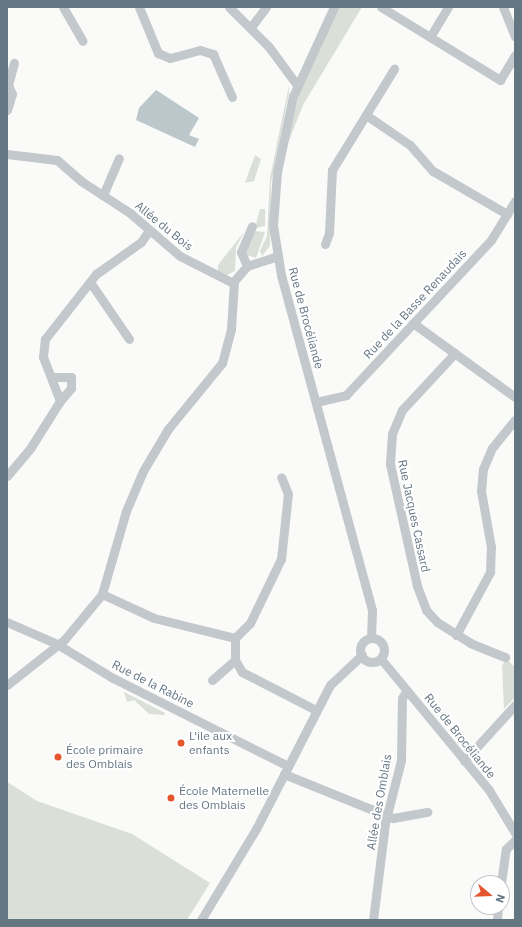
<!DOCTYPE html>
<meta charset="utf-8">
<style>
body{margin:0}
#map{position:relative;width:522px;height:927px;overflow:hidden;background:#fafaf8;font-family:"IBM Plex Sans",sans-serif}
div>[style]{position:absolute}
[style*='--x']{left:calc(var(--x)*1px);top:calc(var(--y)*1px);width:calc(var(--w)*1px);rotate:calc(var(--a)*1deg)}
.green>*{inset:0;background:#dadfd7}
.water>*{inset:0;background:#bbc7cb}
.minor>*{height:9px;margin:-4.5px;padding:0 4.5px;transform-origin:4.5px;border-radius:4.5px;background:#c3c8cc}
.minor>.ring{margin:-4.5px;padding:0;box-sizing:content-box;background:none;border:9px solid #c3c8cc;border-radius:50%}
.dots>*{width:11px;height:11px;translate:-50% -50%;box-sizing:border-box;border:2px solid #fff;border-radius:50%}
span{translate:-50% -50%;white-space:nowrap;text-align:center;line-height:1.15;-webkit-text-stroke:4px #fff;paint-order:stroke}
.street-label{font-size:12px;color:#657683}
.poi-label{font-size:12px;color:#657683}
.left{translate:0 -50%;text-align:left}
.frame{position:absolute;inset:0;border:8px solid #657683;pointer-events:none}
.north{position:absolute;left:470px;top:875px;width:40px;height:40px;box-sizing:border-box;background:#fff;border:1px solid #c1c8cd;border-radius:50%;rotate:109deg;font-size:11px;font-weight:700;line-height:16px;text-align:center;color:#657683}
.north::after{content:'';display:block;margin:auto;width:14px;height:18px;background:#e4572e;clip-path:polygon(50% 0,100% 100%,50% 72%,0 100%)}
</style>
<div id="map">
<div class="green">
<div style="clip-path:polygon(338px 7px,362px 7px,303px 105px,286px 148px,301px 86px)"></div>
<div style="clip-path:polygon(289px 85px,289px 93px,271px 183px,270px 246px,262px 256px,260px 251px,267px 236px,270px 178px)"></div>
<div style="clip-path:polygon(255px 155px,261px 159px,254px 181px,245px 183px)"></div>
<div style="clip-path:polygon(260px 209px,265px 209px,265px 226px,255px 228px)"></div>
<div style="clip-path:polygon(253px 231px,265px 232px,256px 258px,247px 255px,245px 249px)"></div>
<div style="clip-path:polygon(244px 232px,236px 248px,235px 271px,227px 275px,218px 273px,218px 265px)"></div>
<div style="clip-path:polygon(506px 659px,515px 667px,515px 697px,504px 709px,502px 666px)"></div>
<div style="clip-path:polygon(124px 692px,165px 713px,164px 715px,149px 714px,134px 700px,127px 702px)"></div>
<div style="clip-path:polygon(7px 782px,37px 801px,132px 834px,210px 883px,187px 920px,7px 920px)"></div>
</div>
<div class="water">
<div style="clip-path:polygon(156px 90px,199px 118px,189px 135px,199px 139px,195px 147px,136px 120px,139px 108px)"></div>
</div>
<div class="minor">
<div style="--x:63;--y:7;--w:39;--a:60"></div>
<div style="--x:139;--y:7;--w:50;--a:67.6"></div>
<div style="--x:158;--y:53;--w:13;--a:23"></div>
<div style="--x:170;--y:58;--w:31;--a:-15"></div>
<div style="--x:200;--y:50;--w:14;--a:17"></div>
<div style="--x:213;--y:54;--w:47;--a:66.2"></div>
<div style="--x:229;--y:7;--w:57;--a:45"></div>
<div style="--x:269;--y:47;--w:47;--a:53.6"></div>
<div style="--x:334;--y:7;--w:98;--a:114.7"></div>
<div style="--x:293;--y:96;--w:78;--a:101.9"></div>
<div style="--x:277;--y:172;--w:53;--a:94.3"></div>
<div style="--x:273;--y:225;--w:51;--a:80.9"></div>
<div style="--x:281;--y:275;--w:347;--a:74.8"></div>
<div style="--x:372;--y:610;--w:28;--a:92"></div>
<div style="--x:381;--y:7;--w:140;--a:31.5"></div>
<div style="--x:500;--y:80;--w:29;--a:-59"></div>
<div style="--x:503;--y:7;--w:32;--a:68"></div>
<div style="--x:251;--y:27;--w:25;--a:-53"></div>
<div style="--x:430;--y:37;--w:35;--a:-59"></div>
<div style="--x:7;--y:110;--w:17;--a:-73"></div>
<div style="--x:12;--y:94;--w:10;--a:-114"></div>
<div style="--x:8;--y:85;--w:23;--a:-75"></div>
<div style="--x:366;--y:115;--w:53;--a:34.3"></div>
<div style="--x:410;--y:145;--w:35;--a:49"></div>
<div style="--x:433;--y:171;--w:86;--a:30.2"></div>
<div style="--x:7;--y:154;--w:50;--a:6.8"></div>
<div style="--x:57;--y:160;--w:32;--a:41"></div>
<div style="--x:81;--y:181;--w:59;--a:33.1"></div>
<div style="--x:130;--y:213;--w:66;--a:40.7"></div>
<div style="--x:180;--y:256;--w:59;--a:27"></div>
<div style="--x:103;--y:195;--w:40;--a:-66.6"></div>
<div style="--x:325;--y:244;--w:12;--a:-70"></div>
<div style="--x:329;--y:233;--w:63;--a:-87.3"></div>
<div style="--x:332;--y:170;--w:119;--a:-58.5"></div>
<div style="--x:247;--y:266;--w:15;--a:-113"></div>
<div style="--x:241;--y:252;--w:28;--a:-67"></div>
<div style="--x:90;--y:282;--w:69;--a:55.6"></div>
<div style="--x:413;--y:323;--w:126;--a:36"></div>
<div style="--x:455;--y:353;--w:78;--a:132.9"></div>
<div style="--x:402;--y:410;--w:26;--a:113"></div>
<div style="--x:392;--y:434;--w:30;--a:94"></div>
<div style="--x:390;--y:464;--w:125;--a:77.5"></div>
<div style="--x:417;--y:586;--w:26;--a:69"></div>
<div style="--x:426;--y:610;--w:16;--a:47"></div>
<div style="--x:437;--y:622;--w:39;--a:32"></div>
<div style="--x:470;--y:643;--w:38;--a:22"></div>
<div style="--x:52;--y:377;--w:19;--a:0"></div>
<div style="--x:71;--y:377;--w:11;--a:90"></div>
<div style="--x:71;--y:388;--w:17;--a:130"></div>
<div style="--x:316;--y:402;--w:31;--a:-13"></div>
<div style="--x:346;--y:395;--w:212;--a:-46.9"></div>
<div style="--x:491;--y:240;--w:46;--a:-58.4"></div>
<div style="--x:7;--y:476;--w:38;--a:-50"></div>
<div style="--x:31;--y:447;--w:54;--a:-57.8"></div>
<div style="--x:60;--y:401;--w:47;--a:-111.1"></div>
<div style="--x:43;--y:357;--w:18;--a:-84"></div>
<div style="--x:45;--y:339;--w:83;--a:-51.9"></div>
<div style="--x:96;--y:274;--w:55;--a:-35.4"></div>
<div style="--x:141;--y:242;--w:12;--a:-55"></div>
<div style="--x:102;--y:594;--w:57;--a:24.8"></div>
<div style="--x:154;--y:618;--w:83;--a:13.9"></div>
<div style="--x:7;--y:622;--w:55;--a:23.7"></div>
<div style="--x:57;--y:644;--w:66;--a:31.3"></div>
<div style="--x:113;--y:678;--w:196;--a:26.7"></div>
<div style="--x:456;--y:635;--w:72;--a:-61.6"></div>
<div style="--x:490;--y:572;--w:25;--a:-88"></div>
<div style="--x:491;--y:547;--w:57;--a:-100.1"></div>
<div style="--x:481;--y:491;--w:22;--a:-85"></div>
<div style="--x:483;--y:469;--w:23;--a:-67"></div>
<div style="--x:492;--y:448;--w:36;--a:-51"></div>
<div style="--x:235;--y:638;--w:21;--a:-45"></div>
<div style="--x:250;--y:623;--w:71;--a:-64.2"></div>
<div style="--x:281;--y:559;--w:65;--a:-83.9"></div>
<div style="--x:288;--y:494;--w:18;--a:-112"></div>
<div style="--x:235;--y:638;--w:22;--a:90"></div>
<div style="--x:235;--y:660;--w:14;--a:60"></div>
<div style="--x:242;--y:672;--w:83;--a:27.2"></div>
<div class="ring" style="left:360px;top:638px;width:15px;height:15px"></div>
<div style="--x:381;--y:659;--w:170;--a:50.5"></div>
<div style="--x:489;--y:790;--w:50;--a:58.8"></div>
<div style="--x:212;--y:680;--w:30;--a:-41"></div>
<div style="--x:7;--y:685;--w:73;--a:-38.3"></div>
<div style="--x:64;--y:640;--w:60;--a:-50.4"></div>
<div style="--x:102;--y:594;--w:86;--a:-73.9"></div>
<div style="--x:126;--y:511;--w:43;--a:-67"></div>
<div style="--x:143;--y:471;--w:49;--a:-59.2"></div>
<div style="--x:168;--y:429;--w:85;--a:-50.7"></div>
<div style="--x:222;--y:363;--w:35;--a:-75"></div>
<div style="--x:231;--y:329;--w:48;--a:-86.4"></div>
<div style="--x:234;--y:281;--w:20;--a:-49"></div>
<div style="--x:247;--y:266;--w:32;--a:-18"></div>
<div style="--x:464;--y:761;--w:76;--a:-47.7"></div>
<div style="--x:284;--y:774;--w:118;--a:22"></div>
<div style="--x:393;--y:818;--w:35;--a:-10"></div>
<div style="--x:501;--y:883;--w:34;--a:-82"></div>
<div style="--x:506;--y:849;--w:13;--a:-45"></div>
<div style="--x:201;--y:920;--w:106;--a:-58.9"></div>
<div style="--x:256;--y:829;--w:162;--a:-62.8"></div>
<div style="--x:330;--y:685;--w:44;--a:-43.2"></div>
<div style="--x:373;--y:920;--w:98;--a:-82.9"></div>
<div style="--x:385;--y:823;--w:65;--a:-75.7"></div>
<div style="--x:401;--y:760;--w:62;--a:-89.1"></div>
<div style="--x:402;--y:698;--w:9;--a:-58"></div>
<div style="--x:497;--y:920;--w:13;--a:-86"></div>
</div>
<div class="dots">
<div style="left:181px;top:743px;background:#e4572e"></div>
<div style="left:58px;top:757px;background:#e4572e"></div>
<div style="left:171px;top:798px;background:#e4572e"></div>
</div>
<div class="street-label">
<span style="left:164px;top:226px;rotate:39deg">Allée du Bois</span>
<span style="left:415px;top:304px;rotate:-47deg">Rue de la Basse Renaudais</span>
<span style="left:306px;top:318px;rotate:75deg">Rue de Brocéliande</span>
<span style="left:414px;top:516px;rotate:78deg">Rue Jacques Cassard</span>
<span style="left:153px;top:684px;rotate:27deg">Rue de la Rabine</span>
<span style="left:460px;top:736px;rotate:51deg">Rue de Brocéliande</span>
<span style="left:379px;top:802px;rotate:-80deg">Allée des Omblais</span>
</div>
<div class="poi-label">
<span class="left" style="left:189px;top:743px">L'ile aux<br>enfants</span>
<span class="left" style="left:66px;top:757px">École primaire<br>des Omblais</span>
<span class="left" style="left:179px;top:798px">École Maternelle<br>des Omblais</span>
</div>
<div class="frame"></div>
<div class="north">N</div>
</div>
